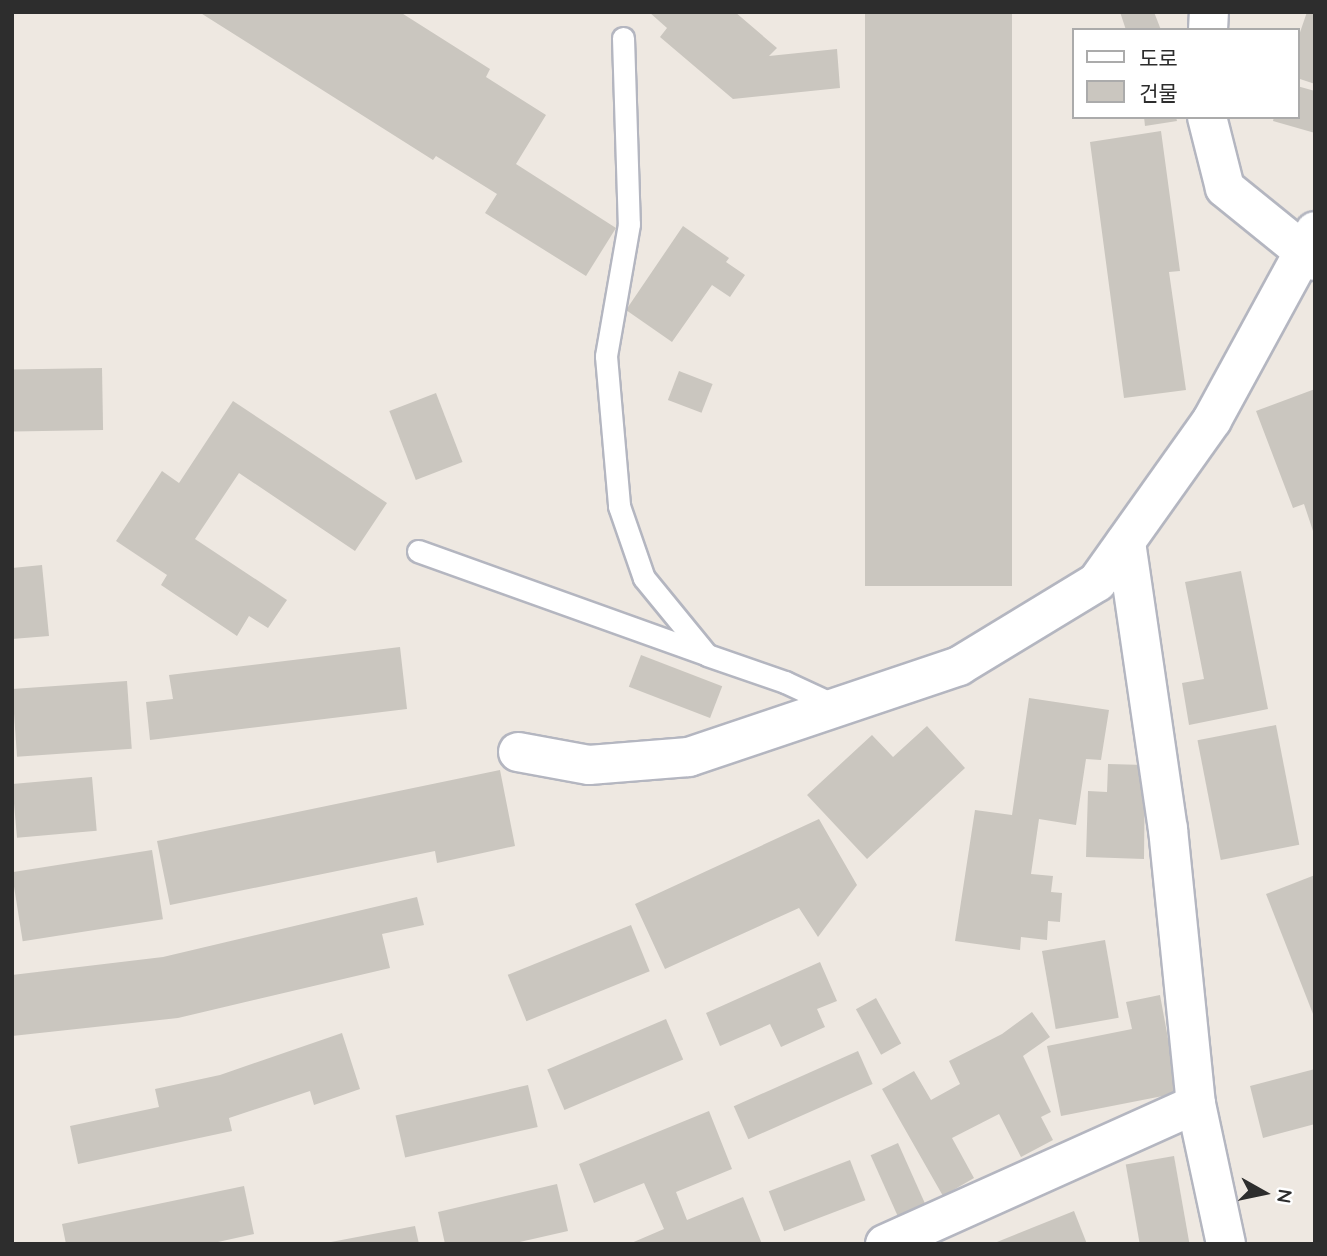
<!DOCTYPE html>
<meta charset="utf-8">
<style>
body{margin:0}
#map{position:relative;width:1327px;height:1256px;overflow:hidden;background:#eee8e1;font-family:Quicksand,"Noto Sans KR",sans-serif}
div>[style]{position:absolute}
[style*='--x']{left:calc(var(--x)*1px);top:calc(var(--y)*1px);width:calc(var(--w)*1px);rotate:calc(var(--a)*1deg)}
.building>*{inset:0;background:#cac6bf;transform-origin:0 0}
.roads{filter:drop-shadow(2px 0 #b4b6c0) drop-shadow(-2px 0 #b4b6c0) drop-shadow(0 2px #b4b6c0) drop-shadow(0 -2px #b4b6c0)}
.lane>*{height:21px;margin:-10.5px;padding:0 10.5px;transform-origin:10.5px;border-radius:10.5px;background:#fff}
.street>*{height:38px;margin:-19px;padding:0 19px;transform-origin:19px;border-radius:19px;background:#fff}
span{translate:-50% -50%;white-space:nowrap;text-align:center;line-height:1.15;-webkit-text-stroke:5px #fff;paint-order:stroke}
.frame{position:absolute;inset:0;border:14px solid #2d2d2d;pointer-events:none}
.legend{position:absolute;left:1072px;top:28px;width:228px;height:91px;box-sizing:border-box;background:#fff;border:2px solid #ababab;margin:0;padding:9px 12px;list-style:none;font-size:21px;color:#2d2d2d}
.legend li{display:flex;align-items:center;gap:14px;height:35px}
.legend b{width:35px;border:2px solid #ababab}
.north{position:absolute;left:1229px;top:1158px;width:70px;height:70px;-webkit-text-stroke:5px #fff;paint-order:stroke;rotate:99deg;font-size:19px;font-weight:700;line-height:28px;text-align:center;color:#2d2d2d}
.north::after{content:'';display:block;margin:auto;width:24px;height:32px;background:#2d2d2d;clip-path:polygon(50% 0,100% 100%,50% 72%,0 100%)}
</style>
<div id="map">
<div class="building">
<div style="clip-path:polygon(199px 12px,400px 12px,490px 69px,486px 77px,546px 115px,516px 164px,616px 228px,586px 276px,485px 213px,497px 194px,436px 156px,433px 160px)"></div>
<div style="clip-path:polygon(649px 12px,735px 12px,777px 48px,769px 56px,837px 49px,840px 88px,733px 99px,660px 37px,667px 28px)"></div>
<div style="left:865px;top:12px;width:147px;height:574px"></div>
<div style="clip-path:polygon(1120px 12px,1154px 12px,1161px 30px,1126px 30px)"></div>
<div style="clip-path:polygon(1307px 12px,1315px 12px,1315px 84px,1297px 78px,1297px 41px)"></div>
<div style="clip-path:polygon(1297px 86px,1315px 91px,1315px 133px,1273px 121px,1274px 117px,1297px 117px)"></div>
<div style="clip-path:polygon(1144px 117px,1176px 117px,1177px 121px,1145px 126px)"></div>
<div style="clip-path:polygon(1161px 131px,1180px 271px,1169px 272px,1186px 390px,1124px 398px,1090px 142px)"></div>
<div style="clip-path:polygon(683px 226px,729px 258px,726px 262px,745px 275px,730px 297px,712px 285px,672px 342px,626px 310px)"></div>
<div style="left:102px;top:368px;width:62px;height:90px;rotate:89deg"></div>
<div style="left:679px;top:371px;width:36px;height:31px;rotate:21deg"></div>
<div style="clip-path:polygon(1315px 389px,1315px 533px,1314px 534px,1304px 504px,1293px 508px,1256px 411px)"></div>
<div style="left:436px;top:393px;width:74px;height:50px;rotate:69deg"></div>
<div style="clip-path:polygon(233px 401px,387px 503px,355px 551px,239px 473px,195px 539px,287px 600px,268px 628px,249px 616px,237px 636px,161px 585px,167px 575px,116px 541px,162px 471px,179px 483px)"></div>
<div style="clip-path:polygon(42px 565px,49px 636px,12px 639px,12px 568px)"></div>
<div style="clip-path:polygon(1241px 571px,1268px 709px,1189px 725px,1182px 683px,1204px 679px,1185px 582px)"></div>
<div style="clip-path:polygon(400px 647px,407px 709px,150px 740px,146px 702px,173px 699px,169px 675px)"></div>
<div style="left:641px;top:655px;width:87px;height:34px;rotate:21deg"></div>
<div style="left:127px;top:681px;width:68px;height:115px;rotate:86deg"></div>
<div style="clip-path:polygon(1029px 698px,1109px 710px,1101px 760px,1086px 759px,1076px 825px,1039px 819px,1031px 874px,1053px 876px,1051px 892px,1062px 893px,1060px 922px,1048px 921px,1047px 940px,1021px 937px,1020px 950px,955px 941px,975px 810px,1012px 815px)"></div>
<div style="left:1276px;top:725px;width:122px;height:80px;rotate:79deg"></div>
<div style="clip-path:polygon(927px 726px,965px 768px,867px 859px,807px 795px,872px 735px,893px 757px)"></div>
<div style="clip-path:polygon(1108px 764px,1145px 765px,1144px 859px,1086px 857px,1088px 791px,1107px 792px)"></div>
<div style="clip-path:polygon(500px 770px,515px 846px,437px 863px,435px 851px,170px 905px,157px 841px)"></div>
<div style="left:92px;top:777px;width:54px;height:80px;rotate:85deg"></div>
<div style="clip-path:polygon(819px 819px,857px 885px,818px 937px,799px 908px,665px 969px,635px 904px)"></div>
<div style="left:152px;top:850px;width:70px;height:142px;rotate:81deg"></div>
<div style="clip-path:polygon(1315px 875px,1315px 1019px,1266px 894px)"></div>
<div style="clip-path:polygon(417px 897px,424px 925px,382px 934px,390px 968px,178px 1018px,12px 1036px,12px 975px,163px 957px)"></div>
<div style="left:631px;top:925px;width:50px;height:133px;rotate:68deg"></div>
<div style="left:1105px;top:940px;width:79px;height:64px;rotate:80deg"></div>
<div style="clip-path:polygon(820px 962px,837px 1001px,817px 1009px,825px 1027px,781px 1047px,770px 1024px,720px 1046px,706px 1013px)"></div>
<div style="clip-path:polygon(1160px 995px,1178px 1093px,1061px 1116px,1047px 1046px,1132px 1029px,1126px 1002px)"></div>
<div style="left:876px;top:998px;width:52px;height:23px;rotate:61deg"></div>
<div style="clip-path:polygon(1032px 1012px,1050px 1037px,1023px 1056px,1051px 1112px,1041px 1117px,1053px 1140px,1021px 1157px,999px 1114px,952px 1138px,974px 1178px,943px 1196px,882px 1089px,914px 1071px,931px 1100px,960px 1084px,949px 1061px,1002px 1034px)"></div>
<div style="left:666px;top:1019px;width:44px;height:129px;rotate:67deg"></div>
<div style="clip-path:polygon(342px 1033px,360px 1089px,314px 1105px,310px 1091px,229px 1118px,232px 1131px,78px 1164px,70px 1126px,159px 1107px,155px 1089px,220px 1075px)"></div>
<div style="left:858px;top:1051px;width:36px;height:136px;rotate:66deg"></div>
<div style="clip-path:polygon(1315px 1069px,1315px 1124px,1263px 1138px,1250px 1086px)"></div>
<div style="left:528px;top:1085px;width:43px;height:136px;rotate:77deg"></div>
<div style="clip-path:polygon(709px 1111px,732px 1169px,676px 1192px,687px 1220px,743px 1197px,762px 1244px,629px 1244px,664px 1229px,644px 1183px,594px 1203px,579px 1164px)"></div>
<div style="left:898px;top:1143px;width:68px;height:30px;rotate:66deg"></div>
<div style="left:1174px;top:1156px;width:89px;height:49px;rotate:80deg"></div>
<div style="left:850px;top:1160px;width:43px;height:87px;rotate:69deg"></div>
<div style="clip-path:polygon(557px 1184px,568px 1231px,511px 1244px,445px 1244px,438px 1212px)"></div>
<div style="clip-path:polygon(244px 1186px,254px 1234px,209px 1244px,66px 1244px,62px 1224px)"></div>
<div style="clip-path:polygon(1074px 1211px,1087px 1244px,992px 1244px)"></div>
<div style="clip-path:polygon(415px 1226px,419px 1244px,331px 1244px,331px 1242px)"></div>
</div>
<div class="roads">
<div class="lane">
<div style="--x:623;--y:38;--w:186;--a:88.2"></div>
<div style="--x:629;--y:224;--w:134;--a:99.9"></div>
<div style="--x:606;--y:356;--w:151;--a:85"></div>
<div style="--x:619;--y:506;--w:76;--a:70.9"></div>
<div style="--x:644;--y:578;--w:99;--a:50.7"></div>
<div style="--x:707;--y:655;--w:83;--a:19.1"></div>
<div style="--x:785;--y:682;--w:57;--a:24.8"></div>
<div style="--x:418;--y:551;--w:305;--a:19.7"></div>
</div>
<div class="street">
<div style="--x:1208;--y:30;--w:18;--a:-87"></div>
<div style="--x:1207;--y:117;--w:73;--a:75.8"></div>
<div style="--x:1225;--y:188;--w:116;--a:39"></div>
<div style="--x:1126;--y:542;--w:290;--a:81.7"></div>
<div style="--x:1168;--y:829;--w:276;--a:84.2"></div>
<div style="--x:1196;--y:1104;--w:143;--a:77.9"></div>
<div style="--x:518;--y:752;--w:72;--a:10.4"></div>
<div style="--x:589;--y:765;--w:100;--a:-4.6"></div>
<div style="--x:689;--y:757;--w:285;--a:-18.6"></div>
<div style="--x:959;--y:666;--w:162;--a:-31.3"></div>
<div style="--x:1097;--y:582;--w:199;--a:-54.6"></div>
<div style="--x:1212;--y:420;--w:215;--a:-61.4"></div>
<div style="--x:885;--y:1244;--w:341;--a:-24.2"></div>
</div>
</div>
<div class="frame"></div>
<ul class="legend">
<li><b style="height:9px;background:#fff"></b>도로</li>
<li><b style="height:19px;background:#cac6bf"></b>건물</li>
</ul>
<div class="north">N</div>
</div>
